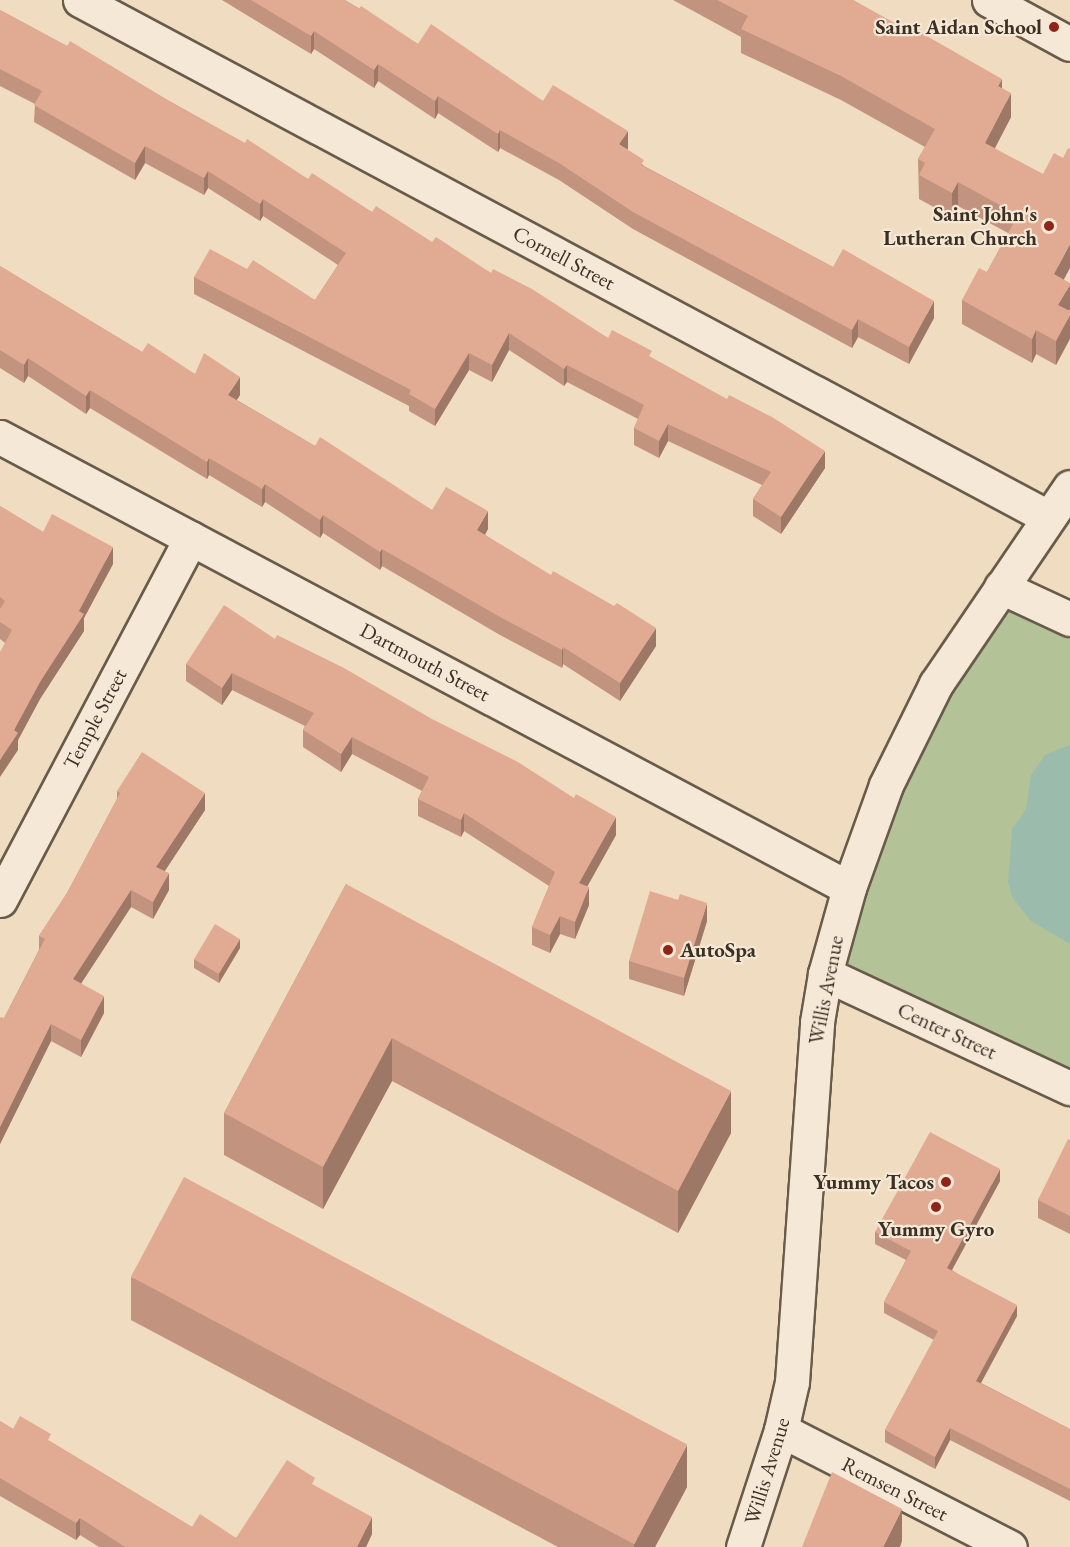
<!DOCTYPE html>
<style>
body{margin:0}
#map{position:relative;width:1070px;height:1547px;overflow:hidden;background:#f0dcc0;font-family:"EB Garamond",serif}
div>[style]{position:absolute}
[style*='--x']{left:calc(var(--x)*1px);top:calc(var(--y)*1px);width:calc(var(--w)*1px);rotate:calc(var(--a)*1deg)}
.green>*{inset:0;background:#b4c297}
.water>*{inset:0;background:#9bbcac}
.roads{filter:drop-shadow(2px 0 #685b4a) drop-shadow(-2px 0 #685b4a) drop-shadow(0 2px #685b4a) drop-shadow(0 -2px #685b4a)}
.minor>*{height:33px;margin:-16.5px;padding:0 16.5px;transform-origin:16.5px;border-radius:16.5px;background:#f5e8d6}
.secondary>*{height:33px;margin:-16.5px;padding:0 16.5px;transform-origin:16.5px;border-radius:16.5px;background:#f5e8d6}
.wall>*{inset:0;background:#c2937e}
.shaded-wall>*{inset:0;background:#9e7867}
.building>*{inset:0;background:#e1ab93;transform-origin:0 0}
.dots>*{width:16px;height:16px;translate:-50% -50%;box-sizing:border-box;border:3px solid #f5e8d6;border-radius:50%}
span{translate:-50% -50%;white-space:nowrap;text-align:center;line-height:1.15;-webkit-text-stroke:4.5px #f5e8d6;paint-order:stroke}
.poi-label{font-size:21px;color:#3b3023;font-weight:700}
.right{translate:-100% -50%;text-align:right}
.left{translate:0 -50%;text-align:left}
.street-label{font-size:21px;color:#3b3023}
</style>
<div id="map">
<div class="green">
<div style="clip-path:polygon(1006px 589px,1070px 619px,1070px 1088px,825px 974px,886px 785px)"></div>
</div>
<div class="water">
<div style="clip-path:polygon(1069px 745px,1070px 746px,1070px 944px,1031px 921px,1012px 897px,1008px 882px,1012px 829px,1026px 809px,1031px 775px,1045px 755px)"></div>
</div>
<div class="roads">
<div class="minor">
<div style="--x:80;--y:0;--w:1097;--a:28.11"></div>
<div style="--x:989;--y:0;--w:92;--a:28.5"></div>
<div style="--x:0;--y:437;--w:961;--a:27.98"></div>
<div style="--x:1001;--y:587;--w:76;--a:24.9"></div>
<div style="--x:0;--y:900;--w:409;--a:-62.2"></div>
<div style="--x:825;--y:974;--w:270;--a:25"></div>
<div style="--x:781;--y:1430;--w:257;--a:27.1"></div>
</div>
<div class="secondary">
<div style="--x:743;--y:1547;--w:123;--a:-72"></div>
<div style="--x:781;--y:1430;--w:49;--a:-77.1"></div>
<div style="--x:792;--y:1382;--w:361;--a:-86"></div>
<div style="--x:817;--y:1022;--w:49;--a:-80.5"></div>
<div style="--x:825;--y:974;--w:89;--a:-74.4"></div>
<div style="--x:849;--y:888;--w:109;--a:-70.2"></div>
<div style="--x:886;--y:785;--w:113;--a:-63.7"></div>
<div style="--x:936;--y:684;--w:238;--a:-55.8"></div>
</div>
</div>
<div class="wall">
<div style="clip-path:polygon(222px 0,345px 0,418px 44px,543px 101px,628px 149px,627px 150px,644px 166px,833px 267px,934px 318px,909px 364px,858px 337px,852px 348px,633px 229px,559px 180px,500px 148px,498px 152px,438px 113px,435px 119px,378px 81px,374px 88px,314px 49px,311px 54px)"></div>
<div style="clip-path:polygon(673px 0,853px 0,1002px 88px,1011px 117px,995px 148px,1064px 279px,1070px 309px,1056px 365px,1036px 354px,1032px 363px,962px 324px,962px 300px,987px 272px,1008px 233px,958px 206px,952px 217px,919px 199px,918px 159px,925px 147px,841px 100px,741px 53px,741px 37px)"></div>
<div style="clip-path:polygon(0 10px,171px 102px,308px 179px,491px 273px,608px 338px,652px 358px,825px 468px,781px 534px,753px 516px,753px 499px,762px 485px,668px 441px,659px 458px,634px 445px,634px 428px,638px 419px,567px 382px,564px 386px,509px 350px,492px 382px,469px 370px,435px 426px,409px 411px,409px 406px,194px 294px,194px 277px,247px 269px,315px 300px,338px 265px,263px 216px,260px 221px,208px 188px,204px 195px,145px 163px,135px 180px,34px 122px,35px 104px,0 86px)"></div>
<div style="clip-path:polygon(0 266px,142px 352px,195px 374px,240px 395px,237px 400px,315px 446px,432px 510px,488px 529px,485px 535px,656px 646px,620px 701px,563px 664px,562px 668px,500px 635px,382px 566px,380px 570px,323px 533px,320px 538px,265px 502px,262px 507px,209px 475px,207px 479px,90px 408px,86px 414px,28px 376px,24px 383px,0 368px)"></div>
<div style="clip-path:polygon(0 506px,43px 532px,113px 564px,84px 618px,84px 631px,40px 699px,18px 740px,18px 750px,5px 643px,0 639px)"></div>
<div style="clip-path:polygon(275px 639px,616px 835px,587px 887px,589px 905px,575px 939px,560px 934px,550px 953px,532px 945px,532px 927px,549px 886px,464px 831px,461px 837px,418px 816px,418px 799px,422px 791px,352px 754px,341px 772px,303px 747px,303px 730px,305px 726px,232px 690px,222px 705px,186px 681px,186px 664px)"></div>
<div style="clip-path:polygon(117px 791px,205px 810px,165px 871px,169px 890px,153px 919px,131px 907px,81px 983px,104px 1013px,81px 1057px,51px 1041px,0 1144px,0 1018px,4px 1018px,39px 950px,39px 936px,67px 893px,117px 799px)"></div>
<div style="clip-path:polygon(346px 884px,731px 1133px,678px 1233px,392px 1081px,323px 1209px,224px 1155px,224px 1113px)"></div>
<div style="clip-path:polygon(678px 900px,707px 921px,684px 996px,629px 979px,629px 961px)"></div>
<div style="clip-path:polygon(240px 948px,219px 983px,194px 968px,194px 959px)"></div>
<div style="clip-path:polygon(1070px 1140px,1070px 1234px,1038px 1218px,1038px 1200px)"></div>
<div style="clip-path:polygon(1000px 1181px,952px 1270px,1017px 1316px,981px 1383px,1070px 1429px,1070px 1501px,950px 1440px,935px 1469px,885px 1442px,885px 1430px,934px 1340px,884px 1313px,884px 1302px,906px 1260px,875px 1244px,875px 1232px)"></div>
<div style="clip-path:polygon(131px 1277px,687px 1487px,655px 1547px,558px 1547px,131px 1320px)"></div>
<div style="clip-path:polygon(0 1421px,13px 1429px,51px 1442px,192px 1527px,236px 1538px,315px 1486px,372px 1534px,366px 1547px,99px 1547px,80px 1535px,76px 1540px,0 1496px)"></div>
</div>
<div class="shaded-wall">
<div style="clip-path:polygon(314px 31px,314px 49px,311px 54px,311px 36px)"></div>
<div style="clip-path:polygon(378px 64px,378px 81px,374px 88px,374px 70px)"></div>
<div style="clip-path:polygon(1002px 79px,1002px 102px,998px 86px)"></div>
<div style="clip-path:polygon(1011px 93px,1011px 117px,985px 167px,985px 143px)"></div>
<div style="clip-path:polygon(438px 96px,438px 113px,435px 119px,435px 101px)"></div>
<div style="clip-path:polygon(500px 130px,500px 148px,498px 152px,498px 134px)"></div>
<div style="clip-path:polygon(628px 131px,628px 149px,619px 162px,619px 144px)"></div>
<div style="clip-path:polygon(145px 146px,145px 163px,135px 180px,135px 163px)"></div>
<div style="clip-path:polygon(208px 171px,208px 188px,204px 195px,204px 178px)"></div>
<div style="clip-path:polygon(958px 182px,958px 206px,952px 217px,952px 193px)"></div>
<div style="clip-path:polygon(263px 199px,263px 216px,260px 221px,260px 204px)"></div>
<div style="clip-path:polygon(1070px 244px,1070px 268px,1054px 298px,1054px 274px)"></div>
<div style="clip-path:polygon(1070px 285px,1070px 309px,1058px 329px,1058px 305px)"></div>
<div style="clip-path:polygon(934px 301px,934px 318px,909px 364px,909px 347px)"></div>
<div style="clip-path:polygon(1070px 315px,1070px 339px,1056px 365px,1056px 341px)"></div>
<div style="clip-path:polygon(858px 319px,858px 337px,852px 348px,852px 330px)"></div>
<div style="clip-path:polygon(1036px 330px,1036px 354px,1032px 363px,1032px 339px)"></div>
<div style="clip-path:polygon(509px 333px,509px 350px,492px 382px,492px 365px)"></div>
<div style="clip-path:polygon(469px 353px,469px 370px,435px 426px,435px 409px)"></div>
<div style="clip-path:polygon(28px 358px,28px 376px,24px 383px,24px 365px)"></div>
<div style="clip-path:polygon(567px 365px,567px 382px,564px 386px,564px 369px)"></div>
<div style="clip-path:polygon(240px 377px,240px 395px,228px 413px,228px 395px)"></div>
<div style="clip-path:polygon(90px 390px,90px 408px,86px 414px,86px 396px)"></div>
<div style="clip-path:polygon(668px 424px,668px 441px,659px 458px,659px 441px)"></div>
<div style="clip-path:polygon(825px 451px,825px 468px,781px 534px,781px 517px)"></div>
<div style="clip-path:polygon(209px 458px,209px 475px,207px 479px,207px 462px)"></div>
<div style="clip-path:polygon(265px 484px,265px 502px,262px 507px,262px 489px)"></div>
<div style="clip-path:polygon(488px 511px,488px 529px,477px 548px,477px 530px)"></div>
<div style="clip-path:polygon(323px 515px,323px 533px,320px 538px,320px 520px)"></div>
<div style="clip-path:polygon(113px 547px,113px 564px,84px 618px,84px 631px,40px 699px,18px 740px,18px 750px,0 777px,0 760px,14px 730px)"></div>
<div style="clip-path:polygon(382px 549px,382px 566px,380px 570px,380px 552px)"></div>
<div style="clip-path:polygon(656px 628px,656px 646px,620px 701px,620px 683px)"></div>
<div style="clip-path:polygon(563px 647px,563px 664px,562px 668px,562px 650px)"></div>
<div style="clip-path:polygon(232px 673px,232px 690px,222px 705px,222px 688px)"></div>
<div style="clip-path:polygon(352px 737px,352px 754px,341px 772px,341px 754px)"></div>
<div style="clip-path:polygon(205px 793px,205px 810px,156px 884px,156px 867px)"></div>
<div style="clip-path:polygon(464px 813px,464px 831px,461px 837px,461px 820px)"></div>
<div style="clip-path:polygon(616px 817px,616px 835px,579px 901px,579px 883px)"></div>
<div style="clip-path:polygon(169px 873px,169px 890px,153px 919px,153px 902px)"></div>
<div style="clip-path:polygon(589px 887px,589px 905px,575px 939px,575px 922px)"></div>
<div style="clip-path:polygon(131px 890px,131px 907px,73px 996px,73px 979px)"></div>
<div style="clip-path:polygon(707px 903px,707px 921px,684px 996px,684px 978px)"></div>
<div style="clip-path:polygon(560px 916px,560px 934px,550px 953px,550px 935px)"></div>
<div style="clip-path:polygon(240px 939px,240px 948px,219px 983px,219px 973px)"></div>
<div style="clip-path:polygon(104px 996px,104px 1013px,81px 1057px,81px 1040px)"></div>
<div style="clip-path:polygon(51px 1024px,51px 1041px,0 1144px,0 1127px)"></div>
<div style="clip-path:polygon(392px 1038px,392px 1081px,323px 1209px,323px 1167px)"></div>
<div style="clip-path:polygon(731px 1091px,731px 1133px,678px 1233px,678px 1191px)"></div>
<div style="clip-path:polygon(1000px 1169px,1000px 1181px,947px 1279px,947px 1268px)"></div>
<div style="clip-path:polygon(1017px 1305px,1017px 1316px,976px 1392px,976px 1381px)"></div>
<div style="clip-path:polygon(950px 1428px,950px 1440px,935px 1469px,935px 1457px)"></div>
<div style="clip-path:polygon(687px 1445px,687px 1487px,655px 1547px,634px 1547px,634px 1545px)"></div>
<div style="clip-path:polygon(902px 1509px,902px 1541px,900px 1547px,883px 1547px)"></div>
<div style="clip-path:polygon(372px 1517px,372px 1534px,366px 1547px,357px 1547px)"></div>
<div style="clip-path:polygon(80px 1518px,80px 1535px,76px 1540px,76px 1523px)"></div>
</div>
<div class="building">
<div style="clip-path:polygon(251px 0,345px 0,359px 9px,361px 6px,418px 44px,431px 24px,543px 101px,553px 85px,628px 131px,619px 144px,644px 160px,641px 165px,833px 267px,843px 249px,934px 301px,909px 347px,858px 319px,852px 330px,633px 212px,559px 163px,500px 130px,498px 134px,438px 96px,435px 101px,378px 64px,374px 70px,314px 31px,311px 36px)"></div>
<div style="clip-path:polygon(717px 0,853px 0,902px 27px,904px 23px,1002px 79px,998px 86px,1011px 93px,985px 143px,1043px 174px,1054px 153px,1063px 158px,1068px 148px,1070px 149px,1070px 244px,1054px 274px,1070px 283px,1070px 285px,1058px 305px,1070px 311px,1070px 315px,1056px 341px,1036px 330px,1032px 339px,962px 300px,979px 268px,987px 272px,1018px 215px,958px 182px,952px 193px,919px 175px,925px 163px,918px 159px,935px 129px,841px 76px,741px 29px,748px 16px)"></div>
<div style="clip-path:polygon(0 10px,67px 46px,70px 41px,171px 102px,245px 143px,247px 139px,308px 179px,312px 173px,372px 212px,376px 206px,432px 242px,436px 237px,491px 273px,493px 269px,532px 289px,608px 338px,612px 330px,652px 351px,649px 356px,727px 399px,729px 395px,772px 417px,825px 451px,781px 517px,753px 499px,771px 472px,668px 424px,659px 441px,634px 428px,644px 405px,567px 365px,564px 369px,509px 333px,492px 365px,469px 353px,435px 409px,409px 394px,411px 390px,194px 277px,210px 249px,247px 269px,253px 260px,315px 300px,346px 253px,263px 199px,260px 204px,208px 171px,204px 178px,145px 146px,135px 163px,34px 105px,42px 91px,0 69px)"></div>
<div style="clip-path:polygon(0 266px,142px 352px,148px 343px,195px 374px,204px 353px,240px 377px,228px 395px,315px 446px,320px 437px,432px 510px,446px 487px,488px 511px,477px 530px,551px 575px,553px 571px,614px 606px,617px 603px,656px 628px,620px 683px,563px 647px,562px 650px,500px 617px,382px 549px,380px 552px,323px 515px,320px 520px,265px 484px,262px 489px,209px 458px,207px 462px,90px 390px,86px 396px,28px 358px,24px 365px,0 350px)"></div>
<div style="clip-path:polygon(0 506px,43px 532px,52px 514px,113px 547px,79px 611px,84px 614px,40px 682px,14px 730px,18px 733px,0 760px,0 652px,12px 630px,0 622px,0 609px,5px 601px,0 597px)"></div>
<div style="clip-path:polygon(224px 605px,275px 639px,277px 635px,344px 668px,432px 719px,518px 762px,574px 798px,576px 794px,616px 817px,579px 883px,589px 887px,575px 922px,560px 916px,550px 935px,532px 927px,555px 872px,464px 813px,461px 820px,418px 799px,429px 777px,352px 737px,341px 754px,303px 730px,314px 713px,232px 673px,222px 688px,186px 664px)"></div>
<div style="clip-path:polygon(142px 752px,205px 793px,156px 867px,169px 873px,153px 902px,131px 890px,73px 979px,104px 996px,81px 1040px,51px 1024px,0 1127px,0 1018px,1px 1017px,4px 1018px,45px 939px,39px 936px,67px 893px,120px 793px,117px 791px)"></div>
<div style="clip-path:polygon(346px 884px,731px 1091px,678px 1191px,392px 1038px,323px 1167px,224px 1113px)"></div>
<div style="clip-path:polygon(650px 891px,678px 900px,680px 894px,707px 903px,684px 978px,629px 961px)"></div>
<div style="left:215px;top:924px;width:29px;height:41px;rotate:31deg"></div>
<div style="clip-path:polygon(930px 1132px,1000px 1169px,947px 1268px,1017px 1305px,976px 1381px,1070px 1429px,1070px 1489px,950px 1428px,935px 1457px,885px 1430px,938px 1331px,884px 1302px,911px 1251px,875px 1232px)"></div>
<div style="clip-path:polygon(1068px 1139px,1070px 1140px,1070px 1216px,1038px 1200px)"></div>
<div style="left:184px;top:1177px;width:570px;height:113px;rotate:28deg"></div>
<div style="clip-path:polygon(20px 1416px,51px 1434px,48px 1440px,192px 1527px,200px 1514px,236px 1538px,287px 1460px,315px 1478px,312px 1484px,372px 1517px,357px 1547px,125px 1547px,80px 1518px,76px 1523px,0 1478px,0 1421px,13px 1429px)"></div>
<div style="clip-path:polygon(832px 1472px,902px 1509px,883px 1547px,802px 1547px)"></div>
</div>
<div class="dots">
<div style="left:1054px;top:27px;background:#8f2418"></div>
<div style="left:1049px;top:226px;background:#8f2418"></div>
<div style="left:668px;top:950px;background:#8f2418"></div>
<div style="left:946px;top:1182px;background:#8f2418"></div>
<div style="left:936px;top:1207px;background:#8f2418"></div>
</div>
<div class="poi-label">
<span class="right" style="left:1042px;top:27px">Saint Aidan School</span>
<span class="right" style="left:1037px;top:226px">Saint John's<br>Lutheran Church</span>
<span class="left" style="left:680px;top:950px">AutoSpa</span>
<span class="right" style="left:934px;top:1182px">Yummy Tacos</span>
<span style="left:936px;top:1229px">Yummy Gyro</span>
</div>
<div class="street-label">
<span style="left:564px;top:258px;rotate:28deg">Cornell Street</span>
<span style="left:425px;top:662px;rotate:28deg">Dartmouth Street</span>
<span style="left:95px;top:719px;rotate:-62deg">Temple Street</span>
<span style="left:826px;top:990px;rotate:-79deg">Willis Avenue</span>
<span style="left:947px;top:1031px;rotate:25deg">Center Street</span>
<span style="left:767px;top:1471px;rotate:-73deg">Willis Avenue</span>
<span style="left:895px;top:1489px;rotate:27deg">Remsen Street</span>
</div>
</div>
